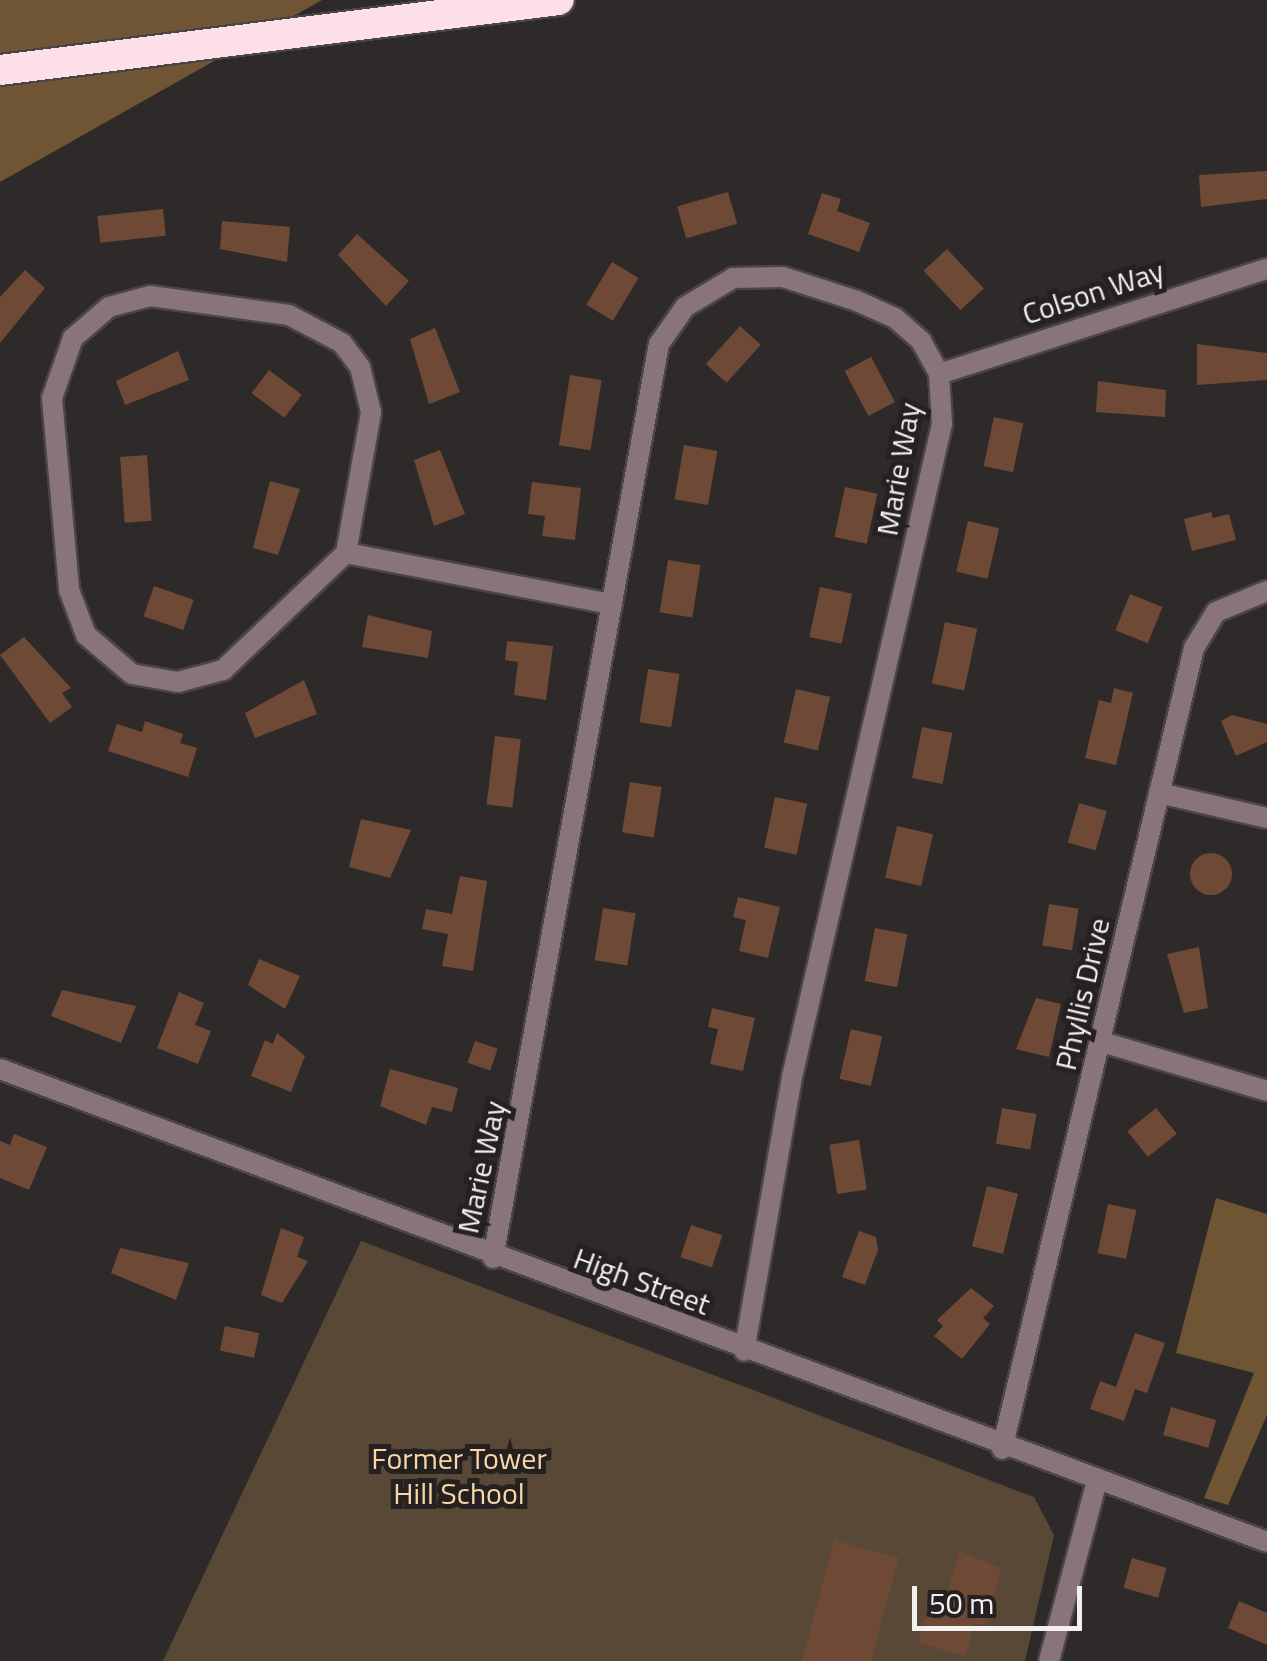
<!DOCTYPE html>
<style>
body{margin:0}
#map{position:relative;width:1267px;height:1661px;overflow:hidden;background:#2e2a2a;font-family:"Titillium Web",sans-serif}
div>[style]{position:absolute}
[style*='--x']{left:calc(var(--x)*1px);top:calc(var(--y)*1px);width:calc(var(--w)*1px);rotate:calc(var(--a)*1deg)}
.green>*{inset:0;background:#584835}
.forest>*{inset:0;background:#6f5534}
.building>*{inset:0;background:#6e4936;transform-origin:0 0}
.round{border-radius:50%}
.roads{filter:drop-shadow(2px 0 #4a4646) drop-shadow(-2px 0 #4a4646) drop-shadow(0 2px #4a4646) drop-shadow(0 -2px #4a4646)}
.street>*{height:20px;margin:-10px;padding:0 10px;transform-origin:10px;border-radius:10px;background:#88747a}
.highway>*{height:30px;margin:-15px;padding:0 15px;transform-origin:15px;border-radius:15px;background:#fddfe8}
span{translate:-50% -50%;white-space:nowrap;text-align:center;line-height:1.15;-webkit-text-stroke:10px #242120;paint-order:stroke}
.street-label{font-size:30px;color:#f3f0f0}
.park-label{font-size:30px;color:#f9d5a8}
.scale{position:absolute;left:912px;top:1586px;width:170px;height:45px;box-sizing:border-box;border:5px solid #f3f0f0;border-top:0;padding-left:12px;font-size:30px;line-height:35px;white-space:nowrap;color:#f3f0f0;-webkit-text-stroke:8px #242120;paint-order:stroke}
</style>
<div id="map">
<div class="green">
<div style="clip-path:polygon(361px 1241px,1034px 1497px,1054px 1535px,1025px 1661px,163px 1661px)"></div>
</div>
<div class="forest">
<div style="clip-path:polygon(0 0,322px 0,0 182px)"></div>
<div style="clip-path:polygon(1216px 1198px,1267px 1214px,1267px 1415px,1228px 1505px,1204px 1498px,1254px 1373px,1176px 1353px)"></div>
</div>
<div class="building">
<div style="clip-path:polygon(1267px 171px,1267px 199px,1201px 207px,1199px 175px)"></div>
<div style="left:728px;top:192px;width:33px;height:53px;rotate:74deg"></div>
<div style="clip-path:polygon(822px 193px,841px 199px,837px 211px,870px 223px,859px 252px,808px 234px)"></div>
<div style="left:163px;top:209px;width:27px;height:66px;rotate:84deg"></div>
<div style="clip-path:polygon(222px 221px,290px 227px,287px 262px,220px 249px)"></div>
<div style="clip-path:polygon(357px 234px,409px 281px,386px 306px,338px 255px)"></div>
<div style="left:947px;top:249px;width:54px;height:32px;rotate:47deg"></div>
<div style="left:612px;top:262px;width:31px;height:50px;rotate:31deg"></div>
<div style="clip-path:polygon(25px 270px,45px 288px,0 343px,0 297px)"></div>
<div style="left:740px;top:326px;width:28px;height:51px;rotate:42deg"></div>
<div style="clip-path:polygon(435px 328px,460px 392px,429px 404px,410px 339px)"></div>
<div style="clip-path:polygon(1197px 344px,1267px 353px,1267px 380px,1197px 385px)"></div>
<div style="clip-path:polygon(178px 351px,189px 380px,125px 405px,116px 381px)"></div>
<div style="left:871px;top:357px;width:51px;height:30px;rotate:62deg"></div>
<div style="left:269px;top:370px;width:41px;height:29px;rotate:37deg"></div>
<div style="left:570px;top:375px;width:32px;height:71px;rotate:9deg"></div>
<div style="clip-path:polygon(1098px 381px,1166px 390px,1165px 417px,1096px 412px)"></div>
<div style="left:994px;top:417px;width:30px;height:50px;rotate:12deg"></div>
<div style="left:684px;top:445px;width:34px;height:55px;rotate:10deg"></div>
<div style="clip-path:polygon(440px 450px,465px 514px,434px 526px,414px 460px)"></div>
<div style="left:147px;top:455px;width:66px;height:27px;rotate:86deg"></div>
<div style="clip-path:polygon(270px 481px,300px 489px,278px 555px,253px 548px)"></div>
<div style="clip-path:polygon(532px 482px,581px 488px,575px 540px,542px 536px,545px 516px,528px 514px)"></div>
<div style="left:845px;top:487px;width:33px;height:51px;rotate:12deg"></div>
<div style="clip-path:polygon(1211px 512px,1213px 518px,1229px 514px,1236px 540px,1192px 551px,1184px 519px)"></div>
<div style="left:968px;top:521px;width:32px;height:52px;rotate:13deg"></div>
<div style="left:668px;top:560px;width:33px;height:53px;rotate:9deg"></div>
<div style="left:154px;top:586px;width:42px;height:32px;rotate:19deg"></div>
<div style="left:820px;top:587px;width:33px;height:51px;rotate:12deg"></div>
<div style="left:1130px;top:594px;width:35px;height:39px;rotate:22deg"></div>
<div style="clip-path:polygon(368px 615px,432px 631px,428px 658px,362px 647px)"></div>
<div style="left:945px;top:622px;width:33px;height:63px;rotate:12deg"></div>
<div style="clip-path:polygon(24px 637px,71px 688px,62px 693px,72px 707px,50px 723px,0 655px)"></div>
<div style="clip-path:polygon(507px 641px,553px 646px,546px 700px,514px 695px,518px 662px,505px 660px)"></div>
<div style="left:648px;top:669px;width:32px;height:54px;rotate:9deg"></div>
<div style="clip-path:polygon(304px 680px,317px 714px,255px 738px,245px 713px)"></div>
<div style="clip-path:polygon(1114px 688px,1133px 693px,1116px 765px,1085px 758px,1099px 700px,1111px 703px)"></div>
<div style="left:796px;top:689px;width:35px;height:55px;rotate:13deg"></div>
<div style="clip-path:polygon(1232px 715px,1267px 724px,1267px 742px,1236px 756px,1221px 721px)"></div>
<div style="clip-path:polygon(145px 721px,183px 734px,180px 743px,197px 748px,188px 777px,108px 751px,117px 724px,142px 732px)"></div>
<div style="left:922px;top:727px;width:31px;height:52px;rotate:11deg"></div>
<div style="left:495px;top:736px;width:26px;height:69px;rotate:7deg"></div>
<div style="left:630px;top:782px;width:32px;height:51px;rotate:9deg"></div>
<div style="left:775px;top:797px;width:33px;height:52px;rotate:12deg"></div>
<div style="left:1079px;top:803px;width:29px;height:41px;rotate:16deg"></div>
<div style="clip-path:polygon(361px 819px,411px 830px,390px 878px,349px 867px)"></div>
<div style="left:897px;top:826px;width:37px;height:53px;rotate:13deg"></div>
<div class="round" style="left:1190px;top:853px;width:42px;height:42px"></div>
<div style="clip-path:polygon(460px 876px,487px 881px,473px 971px,442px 966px,448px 934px,422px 929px,426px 909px,452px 914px)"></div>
<div style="clip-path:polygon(738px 897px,780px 907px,768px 958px,739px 951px,746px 920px,733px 917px)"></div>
<div style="left:1049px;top:904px;width:30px;height:42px;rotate:9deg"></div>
<div style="left:603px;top:908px;width:33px;height:53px;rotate:9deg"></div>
<div style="left:875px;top:928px;width:33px;height:54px;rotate:11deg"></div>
<div style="clip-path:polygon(1199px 947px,1208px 1008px,1184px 1013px,1167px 954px)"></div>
<div style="clip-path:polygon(259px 959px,300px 976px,285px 1009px,248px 985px)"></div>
<div style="clip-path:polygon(62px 990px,136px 1006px,121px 1043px,51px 1016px)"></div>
<div style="clip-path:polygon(179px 992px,204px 1003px,195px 1025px,211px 1031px,198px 1064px,157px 1048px)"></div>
<div style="clip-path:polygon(1036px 998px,1061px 1004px,1049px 1057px,1016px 1049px)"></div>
<div style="clip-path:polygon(712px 1008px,755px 1018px,743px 1071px,710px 1064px,718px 1029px,708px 1027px)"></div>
<div style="left:851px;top:1029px;width:32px;height:51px;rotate:13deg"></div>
<div style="clip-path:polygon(277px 1033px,305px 1056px,291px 1092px,251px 1076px,265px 1040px,273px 1044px)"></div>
<div style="left:475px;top:1041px;width:24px;height:23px;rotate:19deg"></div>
<div style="clip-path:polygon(390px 1069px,458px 1088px,452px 1112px,432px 1107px,426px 1125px,380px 1106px)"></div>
<div style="left:1002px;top:1108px;width:35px;height:36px;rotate:10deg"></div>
<div style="left:1156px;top:1108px;width:33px;height:37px;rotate:51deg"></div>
<div style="clip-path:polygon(14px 1134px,47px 1147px,29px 1190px,0 1178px,0 1141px,10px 1145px)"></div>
<div style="left:859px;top:1140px;width:50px;height:30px;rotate:81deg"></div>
<div style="left:987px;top:1186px;width:32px;height:62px;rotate:14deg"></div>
<div style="left:1108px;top:1204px;width:29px;height:50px;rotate:12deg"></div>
<div style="left:691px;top:1225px;width:33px;height:34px;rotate:18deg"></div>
<div style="clip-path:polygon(281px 1228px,304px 1237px,297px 1257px,308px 1261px,282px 1303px,261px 1295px)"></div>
<div style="clip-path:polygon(859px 1231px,876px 1237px,878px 1250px,865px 1285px,842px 1277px)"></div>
<div style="clip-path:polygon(120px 1248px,189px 1263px,176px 1300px,111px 1273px)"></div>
<div style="clip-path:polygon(971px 1288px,994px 1306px,983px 1318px,990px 1324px,962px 1359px,934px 1336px,943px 1326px,937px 1320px)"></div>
<div style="left:225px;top:1326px;width:35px;height:25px;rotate:12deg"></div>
<div style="clip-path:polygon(1135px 1333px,1165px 1343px,1147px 1393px,1135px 1389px,1124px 1421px,1090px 1409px,1100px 1381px,1116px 1387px)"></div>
<div style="left:1171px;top:1407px;width:47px;height:29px;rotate:16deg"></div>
<div style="clip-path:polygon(834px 1540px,899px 1558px,871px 1661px,802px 1661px)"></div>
<div style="clip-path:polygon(959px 1551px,1001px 1568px,986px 1626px,974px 1623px,966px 1656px,918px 1643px,925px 1616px,940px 1620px)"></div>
<div style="left:1132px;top:1558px;width:36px;height:31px;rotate:16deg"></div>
<div style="clip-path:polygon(1239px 1601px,1267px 1613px,1267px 1645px,1228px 1628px)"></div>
</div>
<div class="roads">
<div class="street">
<div style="--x:939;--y:374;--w:344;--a:-17.8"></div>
<div style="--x:346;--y:553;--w:143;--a:-79.9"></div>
<div style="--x:371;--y:412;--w:46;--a:-103.7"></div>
<div style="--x:360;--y:367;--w:30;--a:-127"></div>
<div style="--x:342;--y:343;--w:60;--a:-152.2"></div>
<div style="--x:289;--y:315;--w:140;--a:-172.2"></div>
<div style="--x:150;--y:296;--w:42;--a:165"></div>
<div style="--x:109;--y:307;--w:48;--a:139.3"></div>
<div style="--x:73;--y:338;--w:64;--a:109.3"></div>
<div style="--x:52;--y:398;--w:193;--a:84.9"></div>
<div style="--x:69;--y:590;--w:48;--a:69.3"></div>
<div style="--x:86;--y:635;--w:60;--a:40.3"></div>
<div style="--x:132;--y:674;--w:47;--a:9.9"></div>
<div style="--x:178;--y:682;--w:47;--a:-14.9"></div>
<div style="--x:223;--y:670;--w:170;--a:-43.6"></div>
<div style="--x:346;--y:553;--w:271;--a:10.9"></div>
<div style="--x:1159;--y:793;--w:111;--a:13"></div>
<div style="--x:1102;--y:1042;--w:172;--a:16.5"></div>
<div style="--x:0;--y:1069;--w:1352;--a:20.47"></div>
<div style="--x:493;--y:1258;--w:929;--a:-79.71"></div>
<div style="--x:659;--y:344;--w:45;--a:-54.9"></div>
<div style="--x:685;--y:307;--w:56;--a:-31.1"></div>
<div style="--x:733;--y:278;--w:50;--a:-1.1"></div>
<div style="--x:783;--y:277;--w:78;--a:18"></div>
<div style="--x:857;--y:301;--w:42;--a:24.1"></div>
<div style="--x:895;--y:318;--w:35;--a:41"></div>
<div style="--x:921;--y:341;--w:38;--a:61"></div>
<div style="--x:939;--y:374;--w:50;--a:86.6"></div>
<div style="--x:942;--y:424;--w:670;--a:102.94"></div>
<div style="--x:792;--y:1077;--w:278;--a:99.9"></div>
<div style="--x:1002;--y:1449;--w:824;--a:-76.52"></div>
<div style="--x:1194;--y:648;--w:42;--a:-58.6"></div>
<div style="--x:1216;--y:612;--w:55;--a:-22.4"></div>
<div style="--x:1049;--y:1661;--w:186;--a:-75.1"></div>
</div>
<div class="highway">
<div style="--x:0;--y:70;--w:563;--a:-7.14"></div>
</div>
</div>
<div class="street-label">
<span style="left:1093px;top:292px;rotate:-18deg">Colson Way</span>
<span style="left:898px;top:469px;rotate:-80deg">Marie Way</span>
<span style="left:1082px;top:994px;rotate:-77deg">Phyllis Drive</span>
<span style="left:481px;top:1167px;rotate:-78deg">Marie Way</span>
<span style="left:642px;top:1281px;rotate:20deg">High Street</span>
</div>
<div class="park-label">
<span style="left:459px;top:1475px">Former Tower<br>Hill School</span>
</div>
<div class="scale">50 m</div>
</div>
